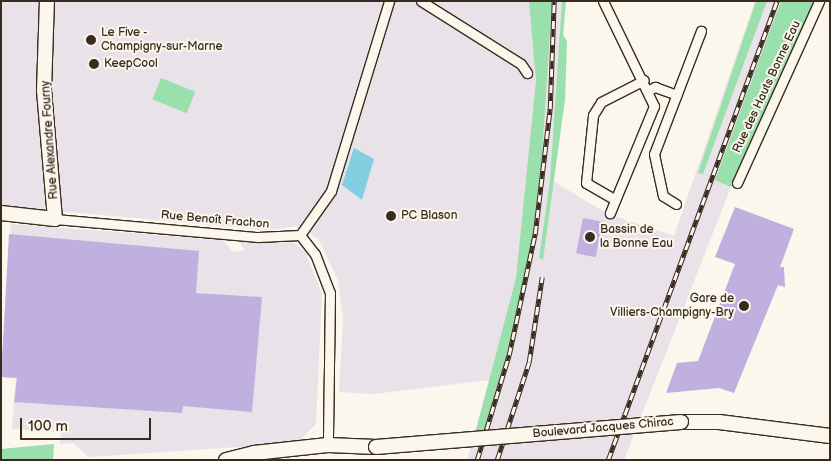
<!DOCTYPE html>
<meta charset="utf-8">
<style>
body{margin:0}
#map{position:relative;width:831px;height:461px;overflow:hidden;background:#fbf7ec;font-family:"Balsamiq Sans",sans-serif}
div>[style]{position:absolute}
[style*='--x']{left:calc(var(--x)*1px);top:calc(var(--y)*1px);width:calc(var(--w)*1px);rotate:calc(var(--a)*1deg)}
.built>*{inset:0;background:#e9e2e8}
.green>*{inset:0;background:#9ae0ac;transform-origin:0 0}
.water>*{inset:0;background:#82cfe2}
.building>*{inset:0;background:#c0b0e0;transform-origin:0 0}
.roads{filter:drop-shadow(1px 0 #3b2a1e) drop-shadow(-1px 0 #3b2a1e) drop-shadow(0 1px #3b2a1e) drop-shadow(0 -1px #3b2a1e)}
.street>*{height:9px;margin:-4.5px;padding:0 4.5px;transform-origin:4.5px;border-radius:4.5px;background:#fbf7ec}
.secondary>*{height:14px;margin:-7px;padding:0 7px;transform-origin:7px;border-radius:7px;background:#fbf7ec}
.rail>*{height:4.5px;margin-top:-2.25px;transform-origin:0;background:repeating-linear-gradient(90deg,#fbf7ec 0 8px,#3b2a1e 0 16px);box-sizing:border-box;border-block:1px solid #3b2a1e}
.bridges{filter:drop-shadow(1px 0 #3b2a1e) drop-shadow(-1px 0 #3b2a1e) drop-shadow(0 1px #3b2a1e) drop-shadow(0 -1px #3b2a1e)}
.secondary-bridge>*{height:14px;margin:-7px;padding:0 7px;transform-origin:7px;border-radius:7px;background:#fbf7ec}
.dots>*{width:14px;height:14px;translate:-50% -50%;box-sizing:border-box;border:2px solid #fbf7ec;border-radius:50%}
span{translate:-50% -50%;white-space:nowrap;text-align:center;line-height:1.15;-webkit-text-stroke:4px #fbf7ec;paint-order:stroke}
.poi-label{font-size:12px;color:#3b2a1e}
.left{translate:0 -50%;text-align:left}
.right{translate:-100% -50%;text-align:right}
.street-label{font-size:12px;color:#3b2a1e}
.frame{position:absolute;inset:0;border:2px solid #3b2a1e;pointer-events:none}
.scale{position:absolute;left:20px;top:418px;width:131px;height:22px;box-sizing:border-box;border:2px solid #3b2a1e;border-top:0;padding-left:6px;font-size:15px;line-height:18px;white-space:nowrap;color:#3b2a1e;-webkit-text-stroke:4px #fbf7ec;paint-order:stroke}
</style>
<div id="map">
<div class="built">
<div style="clip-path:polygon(1px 1px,566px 1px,553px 181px,608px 214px,674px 236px,755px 1px,820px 1px,731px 187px,624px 460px,467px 460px,489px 380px,374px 394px,339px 392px,343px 318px,338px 280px,319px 240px,301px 226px,266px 230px,1px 206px)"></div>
<div style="clip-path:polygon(11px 224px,223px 240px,233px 252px,244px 250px,240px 241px,294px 243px,305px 251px,322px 293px,316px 424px,297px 443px,89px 457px,73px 443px,60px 444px,61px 432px,12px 429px,16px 378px,1px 377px)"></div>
</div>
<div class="green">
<div style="clip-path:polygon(529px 1px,552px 1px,541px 171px,529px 263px,506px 358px,484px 430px,476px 430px,516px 278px,536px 81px)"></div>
<div style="clip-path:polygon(562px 1px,566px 1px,563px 35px,567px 41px,565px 100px,543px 260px,539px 258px,550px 180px)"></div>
<div style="clip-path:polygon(756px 1px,767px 1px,703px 174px,698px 173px)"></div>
<div style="clip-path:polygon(781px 1px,820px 1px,731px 187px,715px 180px)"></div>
<div style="left:161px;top:78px;width:37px;height:23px;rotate:22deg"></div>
<div style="clip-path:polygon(54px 444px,53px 460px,1px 460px,1px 449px)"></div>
</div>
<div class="water">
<div style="clip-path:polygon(354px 148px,374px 159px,362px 200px,342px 185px)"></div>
</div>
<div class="building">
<div style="clip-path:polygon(735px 207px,794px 229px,780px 267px,784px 267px,785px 287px,778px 285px,734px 393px,719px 388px,666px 393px,677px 363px,698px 361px,735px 264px,715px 257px)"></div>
<div style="left:583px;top:218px;width:20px;height:36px;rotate:11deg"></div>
<div style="clip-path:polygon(9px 234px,199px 251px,196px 293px,262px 297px,252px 412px,183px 406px,182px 413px,14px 402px,17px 378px,1px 377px)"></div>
</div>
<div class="roads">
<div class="street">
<div style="--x:421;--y:1;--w:118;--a:32.2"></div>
<div style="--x:521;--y:64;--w:11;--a:56"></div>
<div style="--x:603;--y:1;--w:117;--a:64.1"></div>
<div style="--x:654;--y:106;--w:116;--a:112.4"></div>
<div style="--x:649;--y:90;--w:7;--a:-27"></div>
<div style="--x:655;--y:87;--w:23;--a:20"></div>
<div style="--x:737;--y:183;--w:200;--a:-65.7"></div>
<div style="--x:614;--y:199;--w:32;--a:-150"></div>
<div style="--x:586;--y:183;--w:68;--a:-84.1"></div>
<div style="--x:593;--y:115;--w:15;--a:-58"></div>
<div style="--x:601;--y:102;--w:48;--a:-27.1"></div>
<div style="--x:676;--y:204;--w:15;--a:-148"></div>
<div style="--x:663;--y:196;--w:43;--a:-102.1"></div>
<div style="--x:654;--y:154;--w:132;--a:-69.1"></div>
<div style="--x:55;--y:219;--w:204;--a:5.1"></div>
<div style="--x:258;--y:237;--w:42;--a:-2.7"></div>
<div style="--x:300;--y:235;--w:54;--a:-54.8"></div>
<div style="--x:331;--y:191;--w:199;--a:-73"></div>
<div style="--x:300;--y:235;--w:24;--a:52"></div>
<div style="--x:315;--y:254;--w:42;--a:69"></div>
<div style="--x:330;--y:293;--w:152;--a:90.8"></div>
</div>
<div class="secondary">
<div style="--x:1;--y:213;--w:54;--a:6.3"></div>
<div style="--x:55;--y:219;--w:129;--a:-94.9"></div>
<div style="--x:44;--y:90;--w:89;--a:-88.1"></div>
<div style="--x:681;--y:422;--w:38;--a:0"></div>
<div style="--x:719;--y:422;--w:112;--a:7.2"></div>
<div style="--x:226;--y:460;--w:29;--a:-14"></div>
<div style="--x:254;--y:453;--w:74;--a:-6.2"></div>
<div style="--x:328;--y:445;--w:48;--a:2.4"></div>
</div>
</div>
<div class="rail">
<div style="--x:477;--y:460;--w:110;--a:-73.1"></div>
<div style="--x:509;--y:355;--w:124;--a:-77.9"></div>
<div style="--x:535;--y:234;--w:126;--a:-83.2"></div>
<div style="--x:550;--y:109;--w:108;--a:-87.9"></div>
<div style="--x:497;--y:460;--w:103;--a:-71.9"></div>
<div style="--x:529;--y:362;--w:86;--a:-81.3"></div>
<div style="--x:608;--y:460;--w:489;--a:-69.8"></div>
</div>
<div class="bridges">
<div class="secondary-bridge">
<div style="--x:376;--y:447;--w:306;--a:-4.7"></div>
</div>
</div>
<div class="dots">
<div style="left:91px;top:40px;background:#3b2a1e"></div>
<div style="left:94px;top:64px;background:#3b2a1e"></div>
<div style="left:391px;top:216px;background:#3b2a1e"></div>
<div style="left:590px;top:237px;background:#3b2a1e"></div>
<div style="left:744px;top:306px;background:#3b2a1e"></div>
</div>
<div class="poi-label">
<span class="left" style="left:101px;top:40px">Le Five -<br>Champigny-sur-Marne</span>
<span class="left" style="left:104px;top:64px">KeepCool</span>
<span class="left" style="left:401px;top:216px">PC Blason</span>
<span class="left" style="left:600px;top:237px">Bassin de<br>la Bonne Eau</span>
<span class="right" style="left:734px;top:306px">Gare de<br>Villiers-Champigny-Bry</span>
</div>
<div class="street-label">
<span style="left:767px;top:87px;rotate:-65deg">Rue des Hauts Bonne Eau</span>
<span style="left:50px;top:140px;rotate:-94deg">Rue Alexandre Fourny</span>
<span style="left:215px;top:220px;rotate:5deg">Rue Benoît Frachon</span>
<span style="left:603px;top:428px;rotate:-5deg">Boulevard Jacques Chirac</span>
</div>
<div class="frame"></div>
<div class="scale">100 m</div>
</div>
